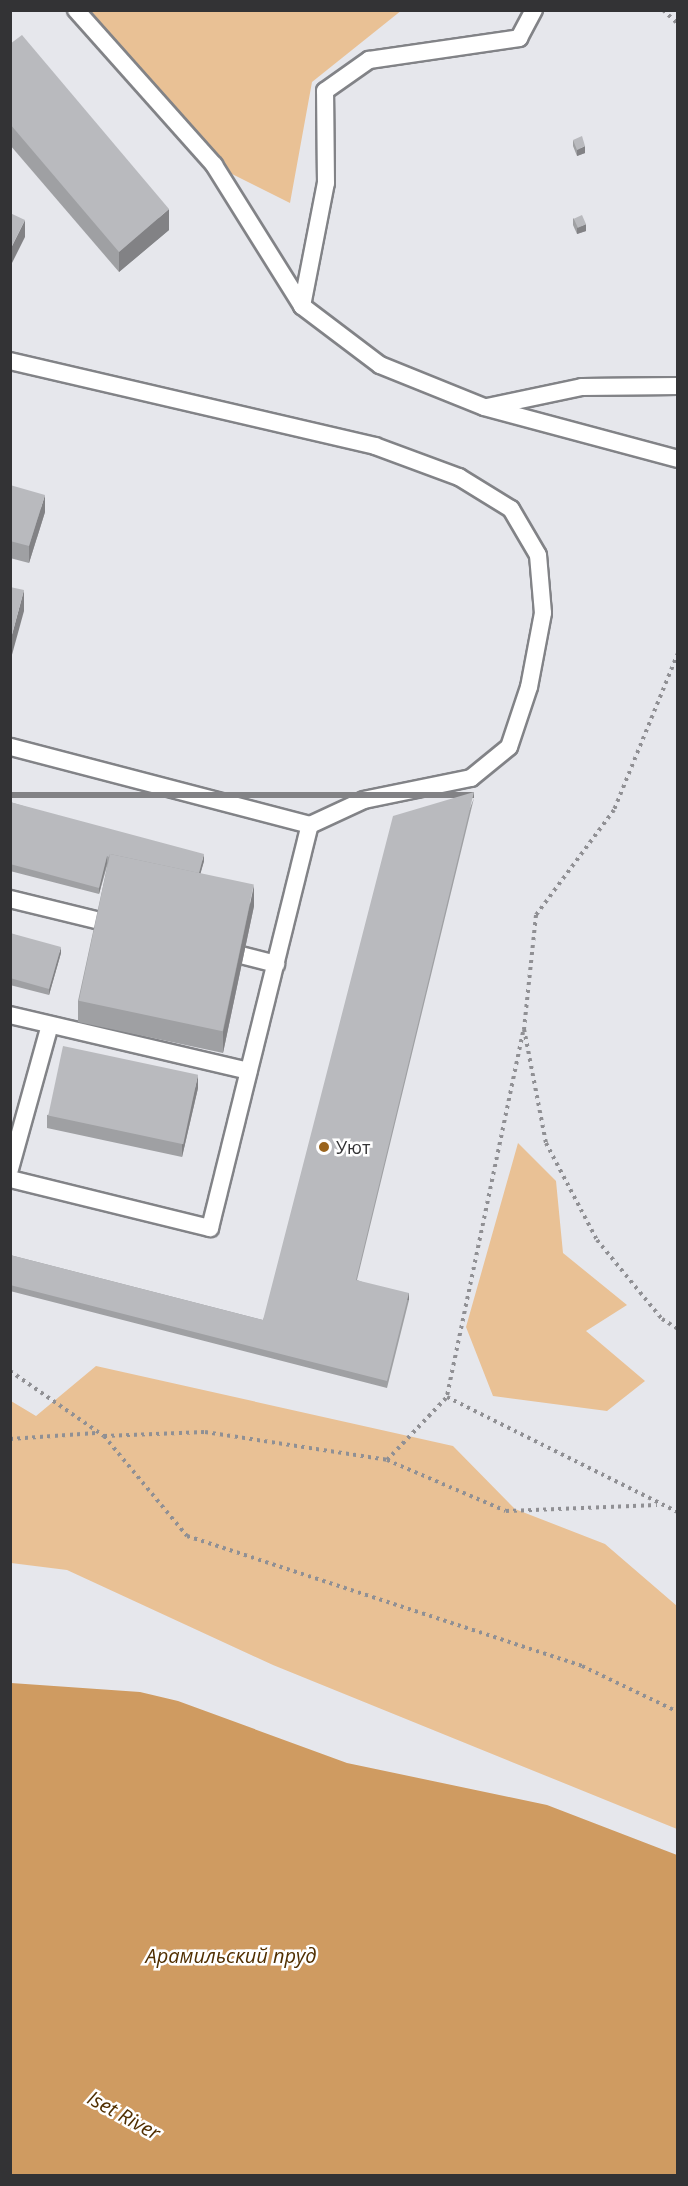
<!DOCTYPE html>
<meta charset="utf-8">
<style>
body{margin:0}
#map{position:relative;width:688px;height:2186px;overflow:hidden;background:#e6e7ec;font-family:"Open Sans",sans-serif}
div>[style]{position:absolute}
[style*='--x']{left:calc(var(--x)*1px);top:calc(var(--y)*1px);width:calc(var(--w)*1px);rotate:calc(var(--a)*1deg)}
.green>*{inset:0;background:#e9c195}
.water>*{inset:0;background:#cf9b61}
.path>*{height:4px;margin-top:-2px;transform-origin:0;background:repeating-linear-gradient(90deg,#909094 0 3px,transparent 0 7.5px)}
.roads{filter:drop-shadow(2px 0 #828387) drop-shadow(-2px 0 #828387) drop-shadow(0 2px #828387) drop-shadow(0 -2px #828387)}
.lane>*{height:16px;margin:-8px;padding:0 8px;transform-origin:8px;border-radius:8px;background:#fff}
.wall>*{inset:0;background:#9fa0a3}
.shaded-wall>*{inset:0;background:#828285;transform-origin:0 0}
.building>*{inset:0;background:#b9babe;transform-origin:0 0}
.dots>*{width:16px;height:16px;translate:-50% -50%;box-sizing:border-box;border:3px solid #fff;border-radius:50%}
span{translate:-50% -50%;white-space:nowrap;text-align:center;line-height:1.15;-webkit-text-stroke:5px #fff;paint-order:stroke}
.poi-label{font-size:18px;color:#333335}
.left{translate:0 -50%;text-align:left}
.water-label{font-size:20px;color:#512f00;font-style:italic}
.frame{position:absolute;inset:0;border:12px solid #333335;pointer-events:none}
</style>
<div id="map">
<div class="green">
<div style="clip-path:polygon(402px 10px,312px 82px,290px 203px,214px 165px,76px 11px)"></div>
<div style="clip-path:polygon(518px 1143px,556px 1181px,563px 1253px,627px 1305px,586px 1331px,645px 1381px,607px 1411px,493px 1396px,466px 1327px)"></div>
<div style="clip-path:polygon(96px 1366px,453px 1446px,515px 1509px,605px 1544px,677px 1606px,677px 1829px,273px 1665px,67px 1570px,11px 1563px,11px 1401px,36px 1416px)"></div>
</div>
<div class="water">
<div style="clip-path:polygon(11px 1683px,140px 1692px,178px 1701px,347px 1763px,547px 1805px,677px 1855px,677px 2175px,11px 2175px)"></div>
</div>
<div class="path">
<div style="--x:663;--y:10;--w:21;--a:43"></div>
<div style="--x:678;--y:653;--w:170;--a:112.2"></div>
<div style="--x:614;--y:810;--w:131;--a:126.6"></div>
<div style="--x:536;--y:915;--w:115;--a:96"></div>
<div style="--x:524;--y:1029;--w:116;--a:79.1"></div>
<div style="--x:546;--y:1143;--w:110;--a:62.3"></div>
<div style="--x:597;--y:1240;--w:102;--a:50.6"></div>
<div style="--x:662;--y:1319;--w:19;--a:32"></div>
<div style="--x:523;--y:1032;--w:373;--a:101.8"></div>
<div style="--x:447;--y:1397;--w:258;--a:26.5"></div>
<div style="--x:10;--y:1371;--w:114;--a:34.7"></div>
<div style="--x:104;--y:1436;--w:130;--a:50.3"></div>
<div style="--x:187;--y:1536;--w:416;--a:18.2"></div>
<div style="--x:582;--y:1666;--w:106;--a:25.6"></div>
<div style="--x:104;--y:1436;--w:101;--a:-2.3"></div>
<div style="--x:205;--y:1432;--w:184;--a:8.7"></div>
<div style="--x:387;--y:1460;--w:129;--a:23.2"></div>
<div style="--x:506;--y:1511;--w:151;--a:-2.3"></div>
<div style="--x:10;--y:1439;--w:86;--a:-4"></div>
<div style="--x:387;--y:1460;--w:87;--a:-46.4"></div>
</div>
<div class="roads">
<div class="lane">
<div style="--x:76;--y:10;--w:208;--a:48.3"></div>
<div style="--x:214;--y:165;--w:166;--a:58"></div>
<div style="--x:302;--y:306;--w:98;--a:37.1"></div>
<div style="--x:380;--y:365;--w:112;--a:22"></div>
<div style="--x:484;--y:407;--w:201;--a:15"></div>
<div style="--x:302;--y:306;--w:125;--a:-79"></div>
<div style="--x:326;--y:183;--w:92;--a:-90.6"></div>
<div style="--x:325;--y:91;--w:54;--a:-35.2"></div>
<div style="--x:369;--y:60;--w:152;--a:-8.3"></div>
<div style="--x:519;--y:38;--w:32;--a:-62"></div>
<div style="--x:10;--y:361;--w:375;--a:13.1"></div>
<div style="--x:375;--y:446;--w:90;--a:20.3"></div>
<div style="--x:459;--y:477;--w:61;--a:31.6"></div>
<div style="--x:511;--y:509;--w:53;--a:59.6"></div>
<div style="--x:538;--y:555;--w:58;--a:85.1"></div>
<div style="--x:543;--y:613;--w:75;--a:100.7"></div>
<div style="--x:529;--y:687;--w:63;--a:108.4"></div>
<div style="--x:509;--y:747;--w:49;--a:140.8"></div>
<div style="--x:471;--y:778;--w:109;--a:168.4"></div>
<div style="--x:364;--y:800;--w:60;--a:155.2"></div>
<div style="--x:310;--y:825;--w:310;--a:-165.4"></div>
<div style="--x:487;--y:407;--w:97;--a:-11.9"></div>
<div style="--x:582;--y:387;--w:96;--a:-0.6"></div>
<div style="--x:10;--y:899;--w:110;--a:13.7"></div>
<div style="--x:221;--y:950;--w:57;--a:14.3"></div>
<div style="--x:10;--y:1015;--w:245;--a:13.2"></div>
<div style="--x:10;--y:1169;--w:149;--a:-74.5"></div>
<div style="--x:10;--y:1179;--w:206;--a:13.8"></div>
<div style="--x:210;--y:1228;--w:415;--a:-76.1"></div>
</div>
</div>
<div class="wall">
<div style="clip-path:polygon(10px 44px,169px 230px,119px 272px,10px 145px)"></div>
<div style="clip-path:polygon(573px 140px,585px 153px,577px 156px,573px 146px)"></div>
<div style="clip-path:polygon(573px 218px,586px 231px,577px 234px,573px 225px)"></div>
<div style="clip-path:polygon(10px 485px,45px 512px,29px 563px,10px 558px)"></div>
<div style="clip-path:polygon(474px 798px,357px 1280px,409px 1300px,387px 1388px,10px 1291px,10px 1255px,263px 1320px)"></div>
<div style="clip-path:polygon(10px 802px,204px 861px,200px 874px,254px 906px,223px 1053px,78px 1022px,78px 1001px,108px 863px,99px 894px,10px 871px)"></div>
<div style="clip-path:polygon(10px 933px,61px 953px,49px 995px,10px 985px)"></div>
<div style="clip-path:polygon(198px 1088px,182px 1157px,47px 1128px,47px 1115px)"></div>
</div>
<div class="shaded-wall">
<div style="clip-path:polygon(585px 146px,585px 153px,577px 156px,577px 150px)"></div>
<div style="clip-path:polygon(169px 209px,169px 230px,119px 272px,119px 252px)"></div>
<div style="clip-path:polygon(25px 220px,25px 237px,10px 267px,10px 250px)"></div>
<div style="clip-path:polygon(586px 224px,586px 231px,577px 234px,577px 228px)"></div>
<div style="clip-path:polygon(45px 495px,45px 512px,29px 563px,29px 546px)"></div>
<div style="clip-path:polygon(24px 590px,24px 611px,10px 662px,10px 642px)"></div>
<div style="left:474px;top:792px;width:6px;height:502px;rotate:90deg"></div>
<div style="clip-path:polygon(204px 854px,204px 861px,197px 886px,197px 880px)"></div>
<div style="clip-path:polygon(107px 856px,107px 863px,99px 894px,99px 888px)"></div>
<div style="clip-path:polygon(254px 885px,254px 906px,223px 1053px,223px 1032px)"></div>
<div style="clip-path:polygon(61px 947px,61px 953px,49px 995px,49px 989px)"></div>
<div style="clip-path:polygon(198px 1075px,198px 1088px,182px 1157px,182px 1145px)"></div>
<div style="left:409px;top:1293px;width:7px;height:91px;rotate:90deg"></div>
</div>
<div class="building">
<div style="clip-path:polygon(22px 35px,169px 209px,119px 252px,10px 124px,10px 44px)"></div>
<div style="clip-path:polygon(582px 136px,585px 146px,577px 150px,573px 140px)"></div>
<div style="clip-path:polygon(10px 213px,25px 220px,10px 250px)"></div>
<div style="left:582px;top:215px;width:10px;height:9px;rotate:66deg"></div>
<div style="clip-path:polygon(10px 485px,45px 495px,29px 546px,10px 541px)"></div>
<div style="clip-path:polygon(10px 587px,24px 590px,10px 642px)"></div>
<div style="clip-path:polygon(474px 792px,356px 1280px,409px 1293px,387px 1381px,10px 1285px,10px 1255px,263px 1320px,393px 816px)"></div>
<div style="clip-path:polygon(10px 802px,204px 854px,199px 873px,110px 854px,109px 857px,107px 856px,99px 888px,10px 864px)"></div>
<div style="left:110px;top:854px;width:147px;height:150px;rotate:12deg"></div>
<div style="clip-path:polygon(10px 933px,61px 947px,49px 989px,10px 978px)"></div>
<div style="left:63px;top:1046px;width:138px;height:71px;rotate:12deg"></div>
</div>
<div class="dots">
<div style="left:324px;top:1147px;background:#9a641d"></div>
</div>
<div class="poi-label">
<span class="left" style="left:336px;top:1147px">Уют</span>
</div>
<div class="water-label">
<span style="left:231px;top:1955px">Арамильский пруд</span>
<span style="left:124px;top:2115px;rotate:29deg">Iset River</span>
</div>
<div class="frame"></div>
</div>
